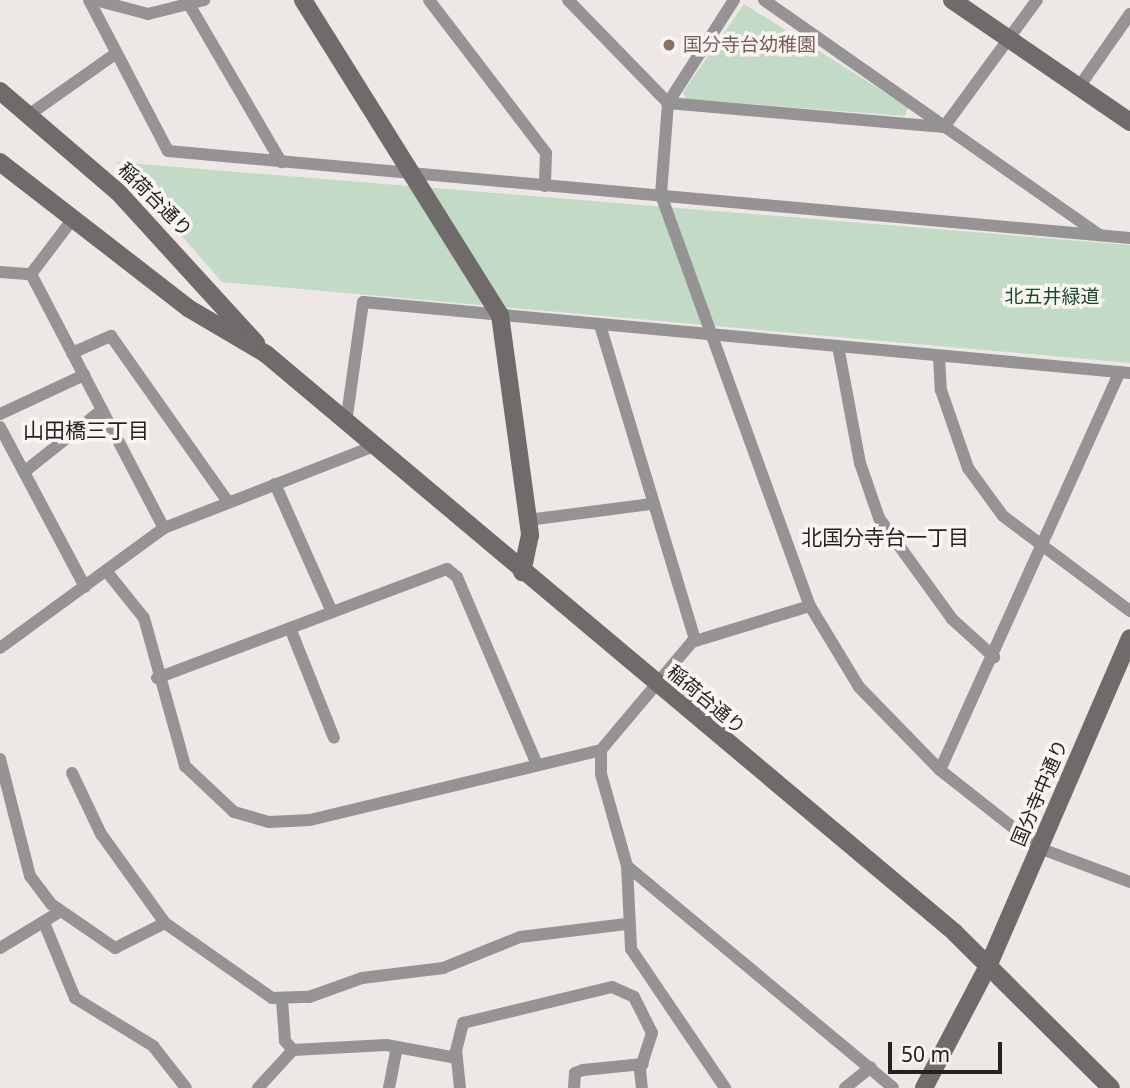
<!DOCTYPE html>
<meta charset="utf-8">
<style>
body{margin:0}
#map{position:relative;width:1130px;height:1088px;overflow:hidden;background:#ede8e6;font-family:"Noto Sans","Noto Sans JP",sans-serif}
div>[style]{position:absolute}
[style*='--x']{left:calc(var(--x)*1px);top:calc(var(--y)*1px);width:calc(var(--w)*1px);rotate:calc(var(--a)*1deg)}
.green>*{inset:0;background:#c3dbc6}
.street>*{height:12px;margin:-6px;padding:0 6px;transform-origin:6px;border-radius:6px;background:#959393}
.secondary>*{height:18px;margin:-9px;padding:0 9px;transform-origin:9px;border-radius:9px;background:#6e6b6a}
.dots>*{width:19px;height:19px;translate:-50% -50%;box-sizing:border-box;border:4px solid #faf5f3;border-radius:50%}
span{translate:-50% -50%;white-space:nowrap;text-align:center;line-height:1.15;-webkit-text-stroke:7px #faf5f3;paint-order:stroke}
.education-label{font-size:19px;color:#785e54}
.left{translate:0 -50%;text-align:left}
.street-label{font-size:19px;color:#242221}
.park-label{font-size:19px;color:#1a4a27}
.neighbourhood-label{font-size:21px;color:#242221}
.scale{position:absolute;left:888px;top:1042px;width:114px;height:32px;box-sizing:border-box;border:4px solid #242221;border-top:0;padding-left:9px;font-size:21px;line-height:24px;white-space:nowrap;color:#242221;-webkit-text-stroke:5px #faf5f3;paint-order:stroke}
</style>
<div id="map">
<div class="green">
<div style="clip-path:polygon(744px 4px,908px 107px,905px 116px,686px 99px,683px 92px)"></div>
<div style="clip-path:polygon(117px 162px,1130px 245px,1130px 363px,222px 282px)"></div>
</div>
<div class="street">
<div style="--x:89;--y:0;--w:170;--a:62.4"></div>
<div style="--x:168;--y:151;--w:966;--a:5.17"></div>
<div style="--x:95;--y:0;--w:55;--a:14.8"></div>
<div style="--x:148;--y:14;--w:58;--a:-14"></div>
<div style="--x:429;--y:0;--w:193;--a:52.6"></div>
<div style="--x:546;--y:153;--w:33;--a:92"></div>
<div style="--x:568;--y:0;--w:144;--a:45.8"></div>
<div style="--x:668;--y:103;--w:277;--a:5"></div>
<div style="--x:944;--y:127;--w:157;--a:-53.8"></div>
<div style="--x:734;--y:0;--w:122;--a:122.7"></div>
<div style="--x:668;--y:103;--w:92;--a:94.4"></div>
<div style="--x:661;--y:195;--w:437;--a:70.1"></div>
<div style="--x:810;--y:606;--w:95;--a:58.8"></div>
<div style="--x:859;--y:687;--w:116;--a:45.7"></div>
<div style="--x:940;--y:770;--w:126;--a:38.2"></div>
<div style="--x:1039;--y:848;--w:97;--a:20.5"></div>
<div style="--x:764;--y:0;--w:409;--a:35"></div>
<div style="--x:190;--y:6;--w:181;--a:59.7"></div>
<div style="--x:1079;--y:87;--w:89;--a:-55.1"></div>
<div style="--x:30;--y:114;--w:104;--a:-35.2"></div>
<div style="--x:0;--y:272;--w:31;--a:4"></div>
<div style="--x:31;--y:274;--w:287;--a:62.4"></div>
<div style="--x:31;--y:274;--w:68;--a:-52.8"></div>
<div style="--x:600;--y:325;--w:329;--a:73.2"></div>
<div style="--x:838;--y:346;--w:119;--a:79.4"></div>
<div style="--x:860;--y:463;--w:58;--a:70.9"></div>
<div style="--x:879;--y:518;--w:125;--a:54.1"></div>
<div style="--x:952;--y:619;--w:57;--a:42.1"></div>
<div style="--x:72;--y:353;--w:43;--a:-23.6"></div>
<div style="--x:111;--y:336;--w:203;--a:54.8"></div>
<div style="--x:939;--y:356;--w:34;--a:87"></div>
<div style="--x:941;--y:390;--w:83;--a:70.9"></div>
<div style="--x:968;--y:468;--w:59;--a:53.9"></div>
<div style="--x:1003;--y:516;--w:159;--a:36.8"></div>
<div style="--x:0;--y:414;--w:93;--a:-24.9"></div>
<div style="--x:346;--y:423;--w:122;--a:-82"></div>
<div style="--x:363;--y:302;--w:770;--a:5.29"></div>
<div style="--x:0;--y:427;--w:181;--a:62"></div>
<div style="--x:24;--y:472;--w:100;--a:-38.5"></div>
<div style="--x:275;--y:484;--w:140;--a:66"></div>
<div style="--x:528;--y:520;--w:125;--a:-7.4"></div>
<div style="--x:107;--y:572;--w:59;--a:51.2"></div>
<div style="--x:144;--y:618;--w:154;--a:74.5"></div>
<div style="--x:185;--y:766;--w:67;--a:43.2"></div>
<div style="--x:234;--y:812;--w:36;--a:16"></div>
<div style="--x:269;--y:822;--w:41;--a:-2.8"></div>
<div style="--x:310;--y:820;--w:299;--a:-13.5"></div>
<div style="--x:601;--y:750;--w:141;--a:-49.9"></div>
<div style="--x:692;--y:642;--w:123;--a:-17"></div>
<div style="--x:290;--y:628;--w:118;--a:68.2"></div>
<div style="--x:0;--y:648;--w:203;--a:-36.2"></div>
<div style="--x:164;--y:528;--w:225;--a:-21.3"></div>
<div style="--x:157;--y:678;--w:310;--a:-20.6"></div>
<div style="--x:447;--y:569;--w:13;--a:39"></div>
<div style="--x:457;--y:577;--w:204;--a:66.9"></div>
<div style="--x:601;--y:750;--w:24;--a:90"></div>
<div style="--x:601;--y:774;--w:96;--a:74.2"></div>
<div style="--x:627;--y:866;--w:83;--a:87.2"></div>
<div style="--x:631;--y:949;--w:168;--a:55.9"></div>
<div style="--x:0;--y:759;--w:121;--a:75.6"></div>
<div style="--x:30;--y:876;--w:35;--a:53"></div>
<div style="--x:51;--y:904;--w:78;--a:34.5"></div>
<div style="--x:115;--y:948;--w:56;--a:-26.6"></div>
<div style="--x:940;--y:770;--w:437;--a:-65.7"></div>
<div style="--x:72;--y:773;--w:68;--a:64.6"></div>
<div style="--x:101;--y:834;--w:110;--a:54.3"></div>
<div style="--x:165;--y:923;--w:131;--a:35"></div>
<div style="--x:272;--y:998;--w:37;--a:-2"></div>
<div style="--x:309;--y:997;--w:56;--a:-19.7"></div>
<div style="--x:362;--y:978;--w:82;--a:-7"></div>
<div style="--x:443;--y:968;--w:83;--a:-21.9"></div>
<div style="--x:520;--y:937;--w:107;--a:-7"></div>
<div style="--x:627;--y:866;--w:346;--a:39.8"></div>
<div style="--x:45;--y:925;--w:79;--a:67.7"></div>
<div style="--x:75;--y:998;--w:92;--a:31.6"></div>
<div style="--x:153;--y:1046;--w:53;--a:51.8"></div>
<div style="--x:0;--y:948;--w:71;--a:-31.2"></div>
<div style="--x:282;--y:1000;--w:41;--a:85.8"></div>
<div style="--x:285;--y:1041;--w:12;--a:48"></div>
<div style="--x:258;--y:1088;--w:52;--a:-47.4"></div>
<div style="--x:293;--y:1050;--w:93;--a:-3.1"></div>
<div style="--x:386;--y:1045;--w:72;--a:10.4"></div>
<div style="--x:389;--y:1088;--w:42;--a:-79"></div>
<div style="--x:460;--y:1088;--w:37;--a:-96"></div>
<div style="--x:456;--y:1051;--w:29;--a:-76"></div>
<div style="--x:463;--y:1023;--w:153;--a:-13.6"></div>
<div style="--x:612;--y:987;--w:24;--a:24"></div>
<div style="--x:634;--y:997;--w:40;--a:63.4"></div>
<div style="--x:652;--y:1033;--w:39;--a:108"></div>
<div style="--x:640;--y:1070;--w:18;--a:84"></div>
<div style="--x:574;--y:1088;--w:15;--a:-86"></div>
<div style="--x:575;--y:1073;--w:9;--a:-21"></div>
<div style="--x:583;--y:1070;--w:60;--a:-5.7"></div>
<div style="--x:845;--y:1088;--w:33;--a:-39"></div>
</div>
<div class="secondary">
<div style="--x:303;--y:0;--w:372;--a:58"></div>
<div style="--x:500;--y:315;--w:222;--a:82.2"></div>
<div style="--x:530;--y:535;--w:38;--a:102"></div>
<div style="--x:952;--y:0;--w:216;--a:34.4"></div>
<div style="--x:0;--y:91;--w:155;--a:40.6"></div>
<div style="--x:118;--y:192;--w:205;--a:47.6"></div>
<div style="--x:0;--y:162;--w:238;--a:37.8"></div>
<div style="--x:188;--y:308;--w:91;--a:30.5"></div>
<div style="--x:266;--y:354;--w:899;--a:40.03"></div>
<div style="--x:954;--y:932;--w:221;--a:44.8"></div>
<div style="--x:924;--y:1088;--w:140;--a:-62.3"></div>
<div style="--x:989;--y:964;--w:355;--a:-66.6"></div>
</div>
<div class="dots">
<div style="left:669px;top:45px;background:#8d6e63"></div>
</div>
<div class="education-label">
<span class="left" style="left:683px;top:45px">国分寺台幼稚園</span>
</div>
<div class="street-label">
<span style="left:155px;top:200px;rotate:45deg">稲荷台通り</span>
<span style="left:706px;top:700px;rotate:40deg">稲荷台通り</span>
<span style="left:1040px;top:793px;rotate:-67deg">国分寺中通り</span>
</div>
<div class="park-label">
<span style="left:1052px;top:297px">北五井緑道</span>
</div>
<div class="neighbourhood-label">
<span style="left:86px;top:430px">山田橋三丁目</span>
<span style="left:885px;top:537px">北国分寺台一丁目</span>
</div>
<div class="scale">50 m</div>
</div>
